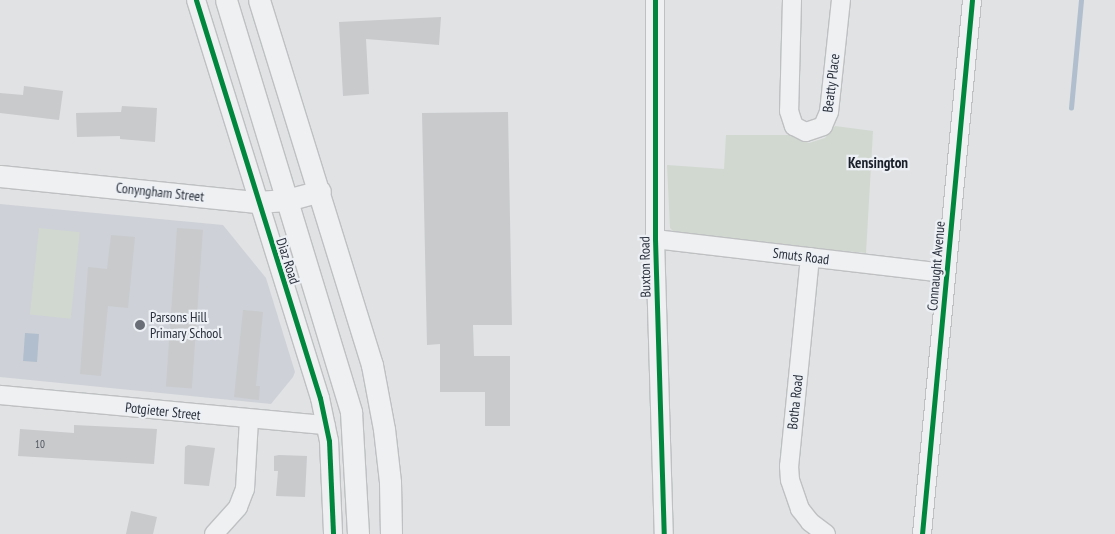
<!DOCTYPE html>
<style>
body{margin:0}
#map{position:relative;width:1115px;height:534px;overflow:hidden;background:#e0e2e4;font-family:"PT Sans Narrow",sans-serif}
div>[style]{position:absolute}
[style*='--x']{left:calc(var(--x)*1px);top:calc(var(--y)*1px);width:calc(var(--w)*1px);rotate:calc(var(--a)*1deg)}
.built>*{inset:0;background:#ced1d7}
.green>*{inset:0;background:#d1d8d0;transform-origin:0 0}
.water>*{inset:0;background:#b0becd;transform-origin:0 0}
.stream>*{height:4.5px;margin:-2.25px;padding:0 2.25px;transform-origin:2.25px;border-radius:2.25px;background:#b0becd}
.building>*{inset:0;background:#c8cacc;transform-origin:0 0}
.roads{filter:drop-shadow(1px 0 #bec0c2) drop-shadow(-1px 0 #bec0c2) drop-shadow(0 1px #bec0c2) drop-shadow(0 -1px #bec0c2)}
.minor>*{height:18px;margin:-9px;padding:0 9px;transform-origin:9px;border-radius:9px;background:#eff0f1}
.tertiary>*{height:21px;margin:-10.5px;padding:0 10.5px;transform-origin:10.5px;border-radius:10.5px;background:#eff0f1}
.cycleway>*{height:5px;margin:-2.5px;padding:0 2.5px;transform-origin:2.5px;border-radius:2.5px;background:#00873e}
.dots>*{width:14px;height:14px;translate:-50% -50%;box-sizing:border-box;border:2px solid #edf0f4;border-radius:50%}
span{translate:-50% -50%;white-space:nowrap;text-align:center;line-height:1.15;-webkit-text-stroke:4.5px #edf0f4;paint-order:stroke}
.number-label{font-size:11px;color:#525761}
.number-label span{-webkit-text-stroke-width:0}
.street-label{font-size:14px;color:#29303c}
.poi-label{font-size:14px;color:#29303c}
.left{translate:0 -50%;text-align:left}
.neighbourhood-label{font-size:15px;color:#1b212c;font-weight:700}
</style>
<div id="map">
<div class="built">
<div style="clip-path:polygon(0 204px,223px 225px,266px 278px,295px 372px,293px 377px,271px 404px,0 377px)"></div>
</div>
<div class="green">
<div style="clip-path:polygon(835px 126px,873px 131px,866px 253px,678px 236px,670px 228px,667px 165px,724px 169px,726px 135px,790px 135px,809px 143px,825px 138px)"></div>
<div style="left:39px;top:228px;width:41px;height:87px;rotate:6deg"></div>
</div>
<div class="water">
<div style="left:25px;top:333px;width:14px;height:28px;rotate:4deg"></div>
</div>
<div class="stream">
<div style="--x:1071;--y:108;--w:108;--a:-84.7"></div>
</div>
<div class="building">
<div style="clip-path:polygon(441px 17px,439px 45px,366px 39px,369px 94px,343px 96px,339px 22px)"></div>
<div style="clip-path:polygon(24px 86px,63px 91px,59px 120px,0 113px,0 93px,23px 95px)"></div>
<div style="clip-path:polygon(122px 106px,157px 108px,155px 142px,120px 139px,120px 136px,77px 137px,76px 113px,121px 112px)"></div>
<div style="clip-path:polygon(508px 112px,512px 325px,473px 325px,474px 356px,510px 356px,510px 426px,485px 426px,485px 392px,440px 392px,440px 344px,427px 345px,422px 113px)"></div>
<div style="left:177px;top:228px;width:26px;height:159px;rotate:4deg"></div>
<div style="clip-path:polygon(111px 235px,135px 237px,128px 308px,108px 306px,101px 376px,80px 374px,88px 267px,107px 269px)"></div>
<div style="clip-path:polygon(243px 310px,263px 312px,256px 386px,260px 386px,259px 400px,234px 397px)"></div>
<div style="clip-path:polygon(74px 425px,157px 429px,154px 464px,18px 456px,20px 429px,74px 433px)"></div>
<div style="clip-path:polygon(188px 445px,215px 448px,209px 486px,184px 484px,185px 447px)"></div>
<div style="clip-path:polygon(279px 455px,307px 456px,305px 497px,276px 496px,278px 471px,274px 471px,274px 456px)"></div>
<div style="clip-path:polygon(131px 511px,157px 517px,153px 534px,126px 534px)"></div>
</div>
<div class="roads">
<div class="minor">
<div style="--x:196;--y:0;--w:417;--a:72.7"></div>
<div style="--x:320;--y:398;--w:44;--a:78.2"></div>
<div style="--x:329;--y:441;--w:93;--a:87.5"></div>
<div style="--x:655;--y:0;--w:239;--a:90"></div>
<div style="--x:655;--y:239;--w:295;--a:88.3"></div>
<div style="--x:792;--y:0;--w:111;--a:91.5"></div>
<div style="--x:789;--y:111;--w:16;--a:72"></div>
<div style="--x:794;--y:126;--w:13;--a:27"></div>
<div style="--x:806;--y:132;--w:18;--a:-19"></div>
<div style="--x:823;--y:126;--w:15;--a:-67"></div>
<div style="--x:829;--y:112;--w:113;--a:-83.9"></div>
<div style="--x:655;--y:239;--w:293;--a:6.7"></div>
<div style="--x:810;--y:257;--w:210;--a:95.7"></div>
<div style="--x:789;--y:466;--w:14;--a:86"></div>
<div style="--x:790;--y:480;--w:31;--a:71"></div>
<div style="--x:800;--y:509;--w:16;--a:52"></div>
<div style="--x:810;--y:522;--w:20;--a:37"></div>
<div style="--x:0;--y:395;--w:327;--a:5.3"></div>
<div style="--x:214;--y:534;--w:36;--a:-48"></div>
<div style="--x:238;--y:507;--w:19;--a:-69"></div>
<div style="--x:245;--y:489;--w:70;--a:-86.7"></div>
<div style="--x:922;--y:534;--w:536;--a:-84.65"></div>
</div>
<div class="tertiary">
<div style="--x:226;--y:0;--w:431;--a:73.1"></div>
<div style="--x:351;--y:412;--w:122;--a:86.7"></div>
<div style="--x:259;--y:0;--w:382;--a:72.8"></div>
<div style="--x:372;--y:365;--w:65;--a:79.4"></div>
<div style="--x:384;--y:429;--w:53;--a:83.5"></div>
<div style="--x:390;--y:482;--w:52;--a:88.9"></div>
<div style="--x:0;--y:176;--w:258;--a:5.8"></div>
<div style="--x:257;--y:202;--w:30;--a:-4"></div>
<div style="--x:287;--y:200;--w:34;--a:-15"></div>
</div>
</div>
<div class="cycleway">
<div style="--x:196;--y:0;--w:417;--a:72.7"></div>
<div style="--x:320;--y:398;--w:44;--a:78.2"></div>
<div style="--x:329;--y:441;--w:93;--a:87.5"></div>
<div style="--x:655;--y:0;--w:239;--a:90"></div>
<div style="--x:655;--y:239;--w:295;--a:88.3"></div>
<div style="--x:922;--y:534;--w:536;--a:-84.65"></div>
</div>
<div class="dots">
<div style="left:140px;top:325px;background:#696e77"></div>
</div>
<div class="number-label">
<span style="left:40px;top:444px">10</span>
</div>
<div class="street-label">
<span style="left:831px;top:83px;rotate:-83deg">Beatty Place</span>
<span style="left:160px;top:192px;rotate:6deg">Conyngham Street</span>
<span style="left:801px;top:256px;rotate:7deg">Smuts Road</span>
<span style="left:288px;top:261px;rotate:72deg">Diaz Road</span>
<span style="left:936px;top:266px;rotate:-85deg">Connaught Avenue</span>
<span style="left:645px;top:267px;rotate:-91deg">Buxton Road</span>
<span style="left:795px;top:402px;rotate:-84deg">Botha Road</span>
<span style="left:163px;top:411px;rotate:6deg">Potgieter Street</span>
</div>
<div class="poi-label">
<span class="left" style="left:150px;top:325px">Parsons Hill<br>Primary School</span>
</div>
<div class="neighbourhood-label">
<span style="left:878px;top:163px">Kensington</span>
</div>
</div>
